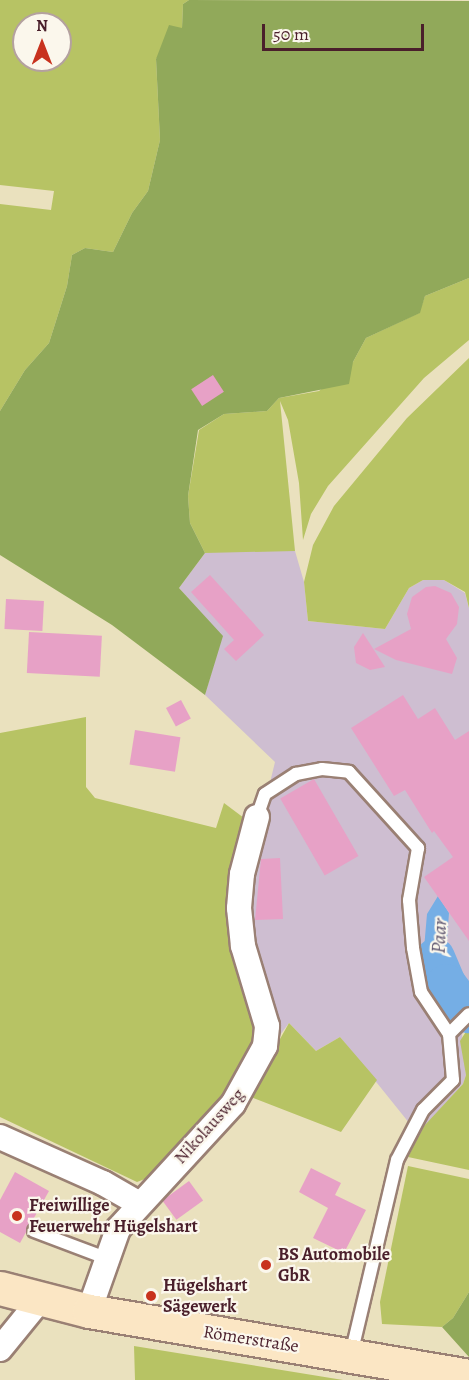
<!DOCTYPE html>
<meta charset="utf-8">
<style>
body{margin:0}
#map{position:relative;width:469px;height:1380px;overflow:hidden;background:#eae1be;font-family:Alegreya,serif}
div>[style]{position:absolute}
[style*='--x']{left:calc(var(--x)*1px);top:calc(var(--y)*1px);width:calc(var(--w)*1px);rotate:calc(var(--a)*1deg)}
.industrial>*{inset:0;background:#cebed1}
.green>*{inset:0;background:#b7c364}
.forest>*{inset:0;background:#91a95a}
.water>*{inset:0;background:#75aee5}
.river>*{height:39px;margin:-19.5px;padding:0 19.5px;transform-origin:19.5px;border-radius:19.5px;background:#75aee5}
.building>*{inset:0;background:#e7a1c6;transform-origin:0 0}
.roads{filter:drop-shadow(2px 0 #9a8074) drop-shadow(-2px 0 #9a8074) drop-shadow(0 2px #9a8074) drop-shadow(0 -2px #9a8074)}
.service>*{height:12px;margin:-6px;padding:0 6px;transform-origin:6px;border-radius:6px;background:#fff}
.minor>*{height:24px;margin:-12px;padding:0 12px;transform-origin:12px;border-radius:12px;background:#fff}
.secondary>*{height:33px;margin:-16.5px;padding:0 16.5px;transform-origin:16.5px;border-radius:16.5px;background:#fbe6c4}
.dots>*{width:16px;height:16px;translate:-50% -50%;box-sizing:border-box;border:3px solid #fbf7ec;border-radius:50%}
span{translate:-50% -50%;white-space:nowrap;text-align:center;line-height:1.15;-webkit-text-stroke:4.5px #fbf7ec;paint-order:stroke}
.street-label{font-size:18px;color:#4a1f2b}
.poi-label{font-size:18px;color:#4a1f2b;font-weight:700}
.left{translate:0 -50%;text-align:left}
.water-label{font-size:20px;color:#59516c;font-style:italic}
.north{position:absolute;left:12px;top:12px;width:60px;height:60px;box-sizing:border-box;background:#fbf7ec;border:2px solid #b4a19f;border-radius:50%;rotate:0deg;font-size:16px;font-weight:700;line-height:24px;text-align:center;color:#4a1f2b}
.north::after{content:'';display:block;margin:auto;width:21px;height:27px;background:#c8321e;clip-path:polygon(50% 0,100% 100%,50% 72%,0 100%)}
.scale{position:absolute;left:262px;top:24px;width:162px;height:27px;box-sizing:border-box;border:3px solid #4a1f2b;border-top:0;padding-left:8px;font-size:18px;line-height:21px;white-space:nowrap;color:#4a1f2b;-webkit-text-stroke:4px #fbf7ec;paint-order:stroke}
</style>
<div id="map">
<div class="industrial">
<div style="clip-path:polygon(226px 549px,295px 551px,304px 582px,308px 621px,385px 629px,409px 588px,423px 580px,444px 580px,465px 593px,469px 608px,469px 1027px,462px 1034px,466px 1075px,463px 1084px,418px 1134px,340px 1037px,316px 1051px,289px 1023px,280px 1035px,274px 1027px,253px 954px,246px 881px,275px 762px,205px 695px,222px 636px,179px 588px,205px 553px)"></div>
</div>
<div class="green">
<div style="clip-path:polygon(evenodd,0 0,189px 0,183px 4px,182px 28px,156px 59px,160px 140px,148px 191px,132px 213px,113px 252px,85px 248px,72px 255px,67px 286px,49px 343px,25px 370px,0 411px,0 204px,51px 210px,54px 191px,0 185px,0 0,24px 24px,60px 24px,60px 60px,24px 60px,24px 24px)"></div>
<div style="clip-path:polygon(469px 278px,469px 340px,424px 378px,328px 486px,311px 514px,303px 540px,299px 483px,288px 420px,280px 401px,295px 551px,205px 553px,190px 523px,188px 496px,199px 430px,224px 414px,267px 411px,279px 398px,319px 391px,353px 362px,366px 338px,419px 313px,425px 296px)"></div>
<div style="clip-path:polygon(469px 358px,469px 608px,465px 592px,444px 580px,423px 580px,409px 588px,385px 629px,308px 621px,304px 582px,313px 545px,334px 506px,407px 418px)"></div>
<div style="clip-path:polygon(86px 717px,86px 787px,95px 798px,216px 828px,224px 803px,248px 821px,253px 1045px,240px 1081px,150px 1177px,137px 1182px,0 1117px,0 733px)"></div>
<div style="clip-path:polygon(289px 1023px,316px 1051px,340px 1037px,377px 1080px,341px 1132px,248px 1096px)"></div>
<div style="clip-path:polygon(469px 1027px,469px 1170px,408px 1157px,424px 1126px,463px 1084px,466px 1075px,460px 1041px)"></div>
<div style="clip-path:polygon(408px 1166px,469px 1179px,469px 1292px,453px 1318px,442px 1327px,382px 1324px,380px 1302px)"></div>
<div style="clip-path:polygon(134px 1346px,343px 1380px,382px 1380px,135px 1380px)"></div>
</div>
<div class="forest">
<div style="clip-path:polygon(189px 0,469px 1px,469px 278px,425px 296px,420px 313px,366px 338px,353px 362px,349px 384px,279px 398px,267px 411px,224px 414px,198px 430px,188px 496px,190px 523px,205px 553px,179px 588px,223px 636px,205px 695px,112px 625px,0 555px,0 411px,25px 370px,49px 343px,67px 286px,72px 255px,85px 248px,113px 252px,132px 213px,148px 191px,160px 140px,156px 59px,169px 25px,182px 28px,183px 4px)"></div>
<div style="clip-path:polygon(469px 1292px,469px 1357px,442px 1327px,453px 1318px)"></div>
</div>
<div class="water">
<div style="clip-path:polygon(438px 896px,449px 913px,447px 940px,450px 971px,467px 998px,453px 1009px,432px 985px,423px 960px,427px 914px)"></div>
</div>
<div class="river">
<div style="--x:435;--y:957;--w:28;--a:67"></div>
<div style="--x:446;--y:983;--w:38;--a:53"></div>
</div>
<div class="building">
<div style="left:213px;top:375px;width:20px;height:26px;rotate:57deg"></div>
<div style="clip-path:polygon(210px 575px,264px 635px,236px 661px,224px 649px,234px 640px,191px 592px)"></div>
<div style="clip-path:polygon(435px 586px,451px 593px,459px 607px,457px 624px,446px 639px,457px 658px,452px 674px,396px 660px,374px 649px,411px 629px,407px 614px,412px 597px,426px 587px)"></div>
<div style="left:6px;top:599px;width:38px;height:30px;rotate:3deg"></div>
<div style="left:29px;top:632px;width:73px;height:41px;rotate:3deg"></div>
<div style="clip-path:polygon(363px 633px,385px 667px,370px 670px,356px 663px,354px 647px)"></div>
<div style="clip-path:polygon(403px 695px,418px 719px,435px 708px,455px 740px,469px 731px,469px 941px,424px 877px,453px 857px,434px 831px,432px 833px,405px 790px,394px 796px,351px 728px)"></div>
<div style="left:181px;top:700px;width:21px;height:17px;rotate:62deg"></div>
<div style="left:135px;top:730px;width:46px;height:35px;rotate:9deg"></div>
<div style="left:314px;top:779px;width:89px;height:39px;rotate:60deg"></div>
<div style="clip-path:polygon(280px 858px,283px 919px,255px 920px,261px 859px)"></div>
<div style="clip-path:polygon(311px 1168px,341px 1183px,335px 1195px,366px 1210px,344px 1253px,313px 1238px,333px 1198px,328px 1208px,299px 1192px)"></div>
<div style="clip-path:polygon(15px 1172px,49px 1191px,20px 1243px,0 1232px,0 1200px)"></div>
<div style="left:189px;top:1181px;width:24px;height:33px;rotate:54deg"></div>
</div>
<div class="roads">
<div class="service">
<div style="--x:257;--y:817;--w:24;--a:-71"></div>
<div style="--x:265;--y:794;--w:37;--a:-33"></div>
<div style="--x:296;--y:774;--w:26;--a:-11"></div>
<div style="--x:322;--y:769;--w:27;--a:6"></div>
<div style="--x:349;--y:772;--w:103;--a:47.8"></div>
<div style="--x:418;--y:848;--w:53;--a:99.8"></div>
<div style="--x:409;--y:900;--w:48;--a:85.2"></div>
<div style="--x:413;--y:948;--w:45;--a:79.7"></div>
<div style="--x:421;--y:992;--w:50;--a:56.3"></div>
<div style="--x:449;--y:1034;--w:46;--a:85"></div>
<div style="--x:453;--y:1080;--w:42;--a:135"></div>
<div style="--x:423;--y:1110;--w:56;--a:117.5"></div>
<div style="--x:397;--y:1160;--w:199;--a:103.3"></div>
<div style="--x:449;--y:1034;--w:28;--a:-45"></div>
<div style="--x:34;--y:1231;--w:77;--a:20.6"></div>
</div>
<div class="minor">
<div style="--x:0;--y:1137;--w:113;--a:24.1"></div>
<div style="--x:103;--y:1183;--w:40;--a:29.7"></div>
<div style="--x:89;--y:1311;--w:87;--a:-70.5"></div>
<div style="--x:118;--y:1229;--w:170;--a:-47.4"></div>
<div style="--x:233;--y:1104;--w:66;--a:-61.1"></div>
<div style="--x:265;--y:1046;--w:20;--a:-84"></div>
<div style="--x:267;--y:1026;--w:84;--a:-106.7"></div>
<div style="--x:243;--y:946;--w:38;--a:-96"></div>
<div style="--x:239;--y:908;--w:34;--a:-85"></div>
<div style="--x:242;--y:874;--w:59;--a:-75.3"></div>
<div style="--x:0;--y:1349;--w:62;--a:-50.9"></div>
</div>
<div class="secondary">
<div style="--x:0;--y:1288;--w:92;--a:14.5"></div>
<div style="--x:89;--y:1311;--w:386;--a:9.7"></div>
</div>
</div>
<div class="dots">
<div style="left:17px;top:1216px;background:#c8321e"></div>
<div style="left:266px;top:1265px;background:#c8321e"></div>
<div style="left:151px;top:1296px;background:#c8321e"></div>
</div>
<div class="street-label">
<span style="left:209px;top:1126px;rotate:-48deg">Nikolausweg</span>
<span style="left:251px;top:1339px;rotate:9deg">Römerstraße</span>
</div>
<div class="poi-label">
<span class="left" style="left:29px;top:1216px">Freiwillige<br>Feuerwehr Hügelshart</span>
<span class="left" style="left:278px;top:1265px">BS Automobile<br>GbR</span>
<span class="left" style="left:163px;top:1296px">Hügelshart<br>Sägewerk</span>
</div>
<div class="water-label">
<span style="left:439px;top:936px;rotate:-87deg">Paar</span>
</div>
<div class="north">N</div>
<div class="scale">50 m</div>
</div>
